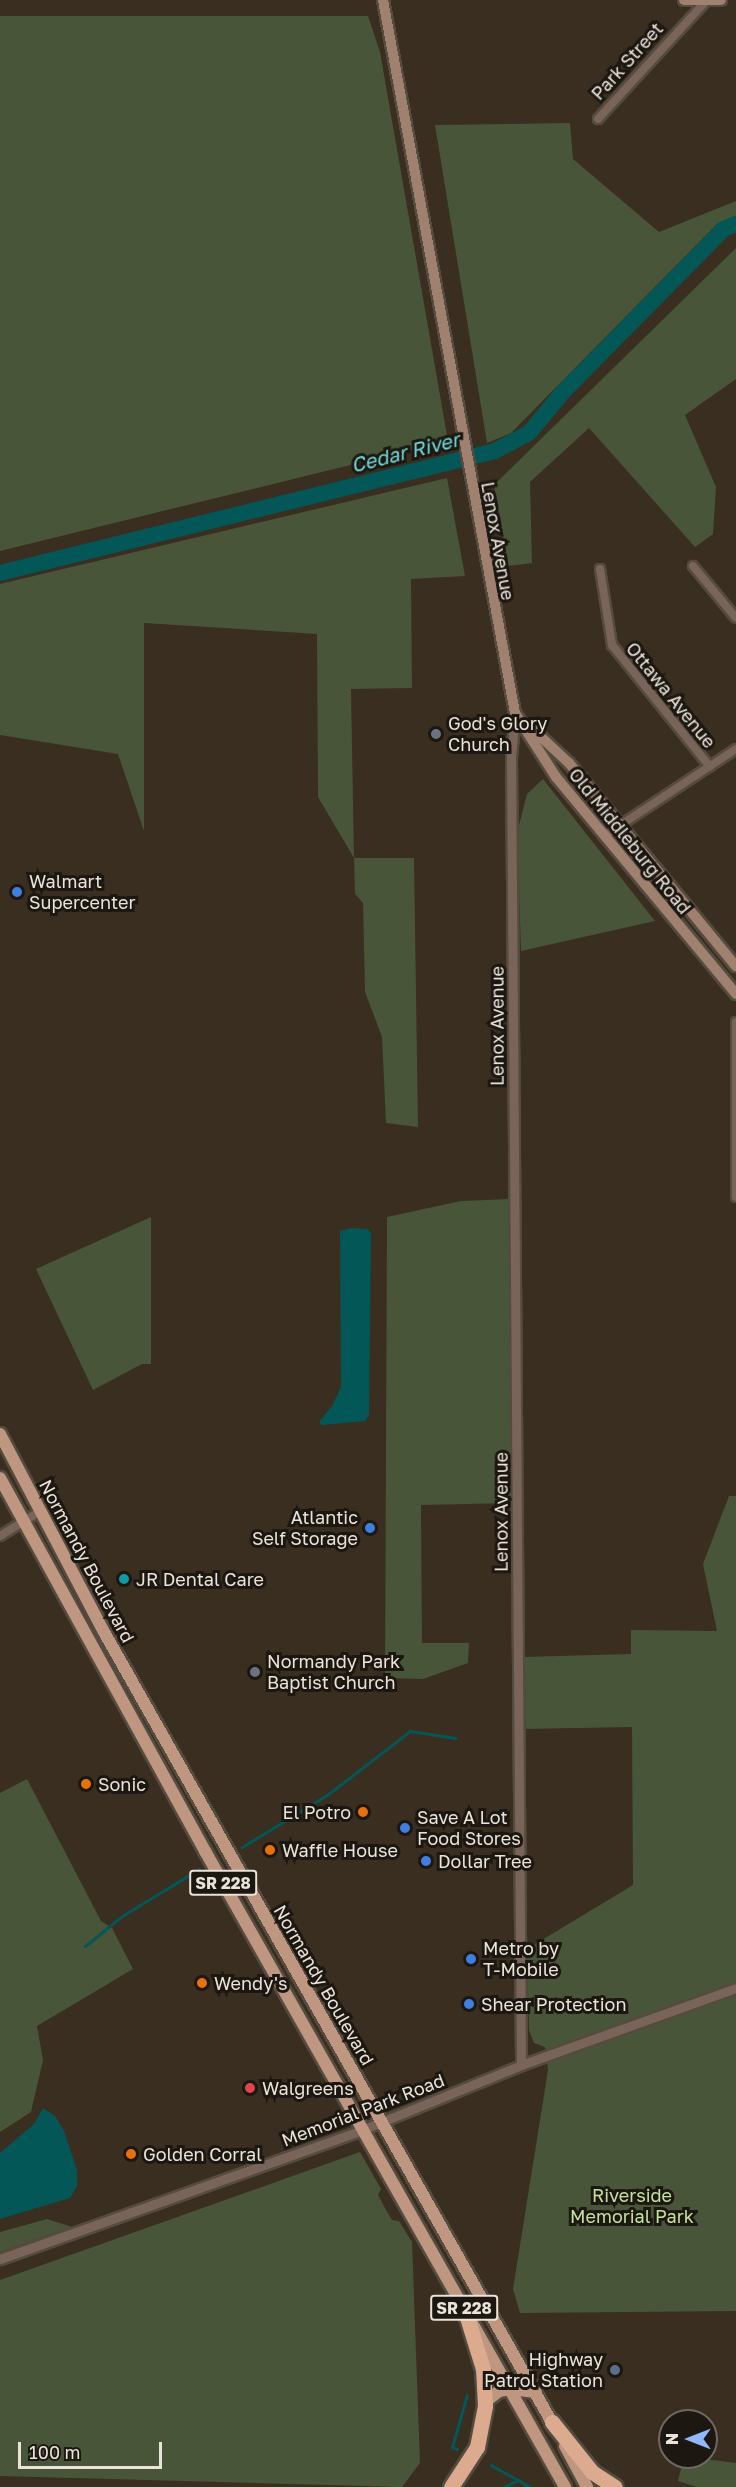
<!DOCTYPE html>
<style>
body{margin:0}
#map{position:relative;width:736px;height:2487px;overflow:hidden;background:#392e20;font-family:"Golos Text",sans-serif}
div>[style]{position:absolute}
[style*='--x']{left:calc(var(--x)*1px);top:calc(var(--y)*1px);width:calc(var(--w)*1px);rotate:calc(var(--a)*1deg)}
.green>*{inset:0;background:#485538}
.water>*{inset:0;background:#035757}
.stream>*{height:3px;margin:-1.5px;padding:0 1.5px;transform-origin:1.5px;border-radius:1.5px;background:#035757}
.river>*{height:16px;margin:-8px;padding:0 8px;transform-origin:8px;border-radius:8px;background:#035757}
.roads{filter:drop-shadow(2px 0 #554b3e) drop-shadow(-2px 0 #554b3e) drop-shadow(0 2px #554b3e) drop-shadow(0 -2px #554b3e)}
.minor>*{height:8px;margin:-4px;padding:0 4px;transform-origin:4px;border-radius:4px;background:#786459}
.tertiary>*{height:9px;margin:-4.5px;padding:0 4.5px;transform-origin:4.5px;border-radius:4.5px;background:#786459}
.secondary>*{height:10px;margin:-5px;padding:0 5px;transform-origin:5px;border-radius:5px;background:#a0806f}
.primary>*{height:12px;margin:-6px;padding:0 6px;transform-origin:6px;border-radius:6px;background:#bf9680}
.motorway>*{height:15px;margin:-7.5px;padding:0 7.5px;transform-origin:7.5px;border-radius:7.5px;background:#dcaa8f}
.dots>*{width:16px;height:16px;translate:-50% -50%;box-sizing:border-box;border:3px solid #1c1711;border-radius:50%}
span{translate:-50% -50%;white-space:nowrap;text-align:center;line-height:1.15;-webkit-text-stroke:6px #1c1711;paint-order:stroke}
.shield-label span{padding:2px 4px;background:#1c1711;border:2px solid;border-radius:4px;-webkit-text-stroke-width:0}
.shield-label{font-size:16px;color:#eae3da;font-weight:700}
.street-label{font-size:18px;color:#eae3da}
.poi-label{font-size:18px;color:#eae3da}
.left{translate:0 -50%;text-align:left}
.right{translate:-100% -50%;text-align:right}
.park-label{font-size:18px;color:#c3e39c}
.water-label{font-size:20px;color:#6fdbdb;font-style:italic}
.north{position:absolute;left:658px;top:2409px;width:60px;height:60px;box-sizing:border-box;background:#1c1711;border:2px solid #6e6961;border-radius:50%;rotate:270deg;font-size:16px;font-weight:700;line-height:24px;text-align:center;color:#eae3da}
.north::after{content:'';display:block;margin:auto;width:21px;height:27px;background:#91b8fd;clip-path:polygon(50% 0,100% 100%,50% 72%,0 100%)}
.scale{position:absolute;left:18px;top:2442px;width:144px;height:27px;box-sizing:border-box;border:3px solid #eae3da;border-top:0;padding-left:8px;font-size:18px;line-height:21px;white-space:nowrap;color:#eae3da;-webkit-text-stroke:4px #1c1711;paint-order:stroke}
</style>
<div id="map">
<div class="green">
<div style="clip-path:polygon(0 16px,368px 16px,380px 52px,448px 441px,0 551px)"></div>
<div style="clip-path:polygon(570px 123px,573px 159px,659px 232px,736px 201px,736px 216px,717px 224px,511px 433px,487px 443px,435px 125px)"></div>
<div style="clip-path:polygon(736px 248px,736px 379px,685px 415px,716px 487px,713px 534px,695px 547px,589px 428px,530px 482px,532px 563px,508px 566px,494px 485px)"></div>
<div style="clip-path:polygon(447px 478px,465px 576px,411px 579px,412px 688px,351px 689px,354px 858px,414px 858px,418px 1127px,386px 1123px,382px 1037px,365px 992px,363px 903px,355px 894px,354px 858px,318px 797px,317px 634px,144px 623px,144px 831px,118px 754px,0 735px,0 584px)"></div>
<div style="clip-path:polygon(543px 779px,655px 921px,521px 951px,517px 833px,527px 794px)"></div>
<div style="clip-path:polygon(510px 1199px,511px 1503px,421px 1505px,422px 1643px,469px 1643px,468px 1663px,423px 1679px,385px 1678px,387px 1217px,461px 1201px)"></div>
<div style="clip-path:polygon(151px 1217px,151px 1364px,142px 1364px,93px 1390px,36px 1269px)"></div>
<div style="clip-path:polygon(729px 1496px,736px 1496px,736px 2311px,520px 2313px,513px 2289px,548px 2070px,545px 2047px,534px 2043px,529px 2030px,527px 1949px,633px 1885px,632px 1727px,523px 1729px,524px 1657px,631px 1654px,631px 1630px,717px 1631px,703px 1564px)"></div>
<div style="clip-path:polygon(27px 1779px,101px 1921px,112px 1928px,133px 1969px,37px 2026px,43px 2060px,31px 2112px,0 2132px,0 1793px)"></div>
<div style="clip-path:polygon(360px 2152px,381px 2189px,378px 2195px,385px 2208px,392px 2220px,399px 2221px,412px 2242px,420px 2463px,402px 2487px,0 2476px,0 2280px)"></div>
<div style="clip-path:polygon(47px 2219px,72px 2227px,0 2252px,0 2232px)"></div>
<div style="clip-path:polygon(697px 2458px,736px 2463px,736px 2487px,697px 2487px,678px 2481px,682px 2464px)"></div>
</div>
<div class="water">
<div style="clip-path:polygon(351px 1228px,368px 1229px,371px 1233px,369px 1415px,365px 1421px,322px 1425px,319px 1422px,332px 1406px,341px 1387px,340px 1231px)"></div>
<div style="clip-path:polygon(43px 2108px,55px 2116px,64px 2131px,77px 2170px,77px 2186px,70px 2198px,0 2219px,0 2153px,34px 2124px)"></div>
</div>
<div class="stream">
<div style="--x:242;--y:1847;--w:100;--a:-31.5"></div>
<div style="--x:327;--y:1795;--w:105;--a:-37.6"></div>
<div style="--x:410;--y:1731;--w:46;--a:8.8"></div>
<div style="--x:85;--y:1946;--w:48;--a:-39"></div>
<div style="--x:122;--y:1916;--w:90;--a:-31.4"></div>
<div style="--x:457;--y:2449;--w:5;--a:-158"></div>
<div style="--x:452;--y:2447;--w:54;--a:-73.9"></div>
<div style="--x:491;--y:2465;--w:45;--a:29.4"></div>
<div style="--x:504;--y:2487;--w:16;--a:-27"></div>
</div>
<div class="river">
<div style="--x:0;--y:573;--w:510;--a:-13.85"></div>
<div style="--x:495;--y:451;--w:40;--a:-28"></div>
<div style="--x:530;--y:432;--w:52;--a:-50.5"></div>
<div style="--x:563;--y:392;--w:229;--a:-45.4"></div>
<div style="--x:724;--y:229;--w:13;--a:-23"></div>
</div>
<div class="roads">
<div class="minor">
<div style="--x:598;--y:119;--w:160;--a:-47.5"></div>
<div style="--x:693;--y:566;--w:67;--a:50.4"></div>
<div style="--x:600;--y:569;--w:77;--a:81"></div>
<div style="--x:612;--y:645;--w:156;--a:51.2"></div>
<div style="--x:604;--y:836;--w:158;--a:-33.4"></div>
<div style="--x:736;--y:1022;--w:175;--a:90"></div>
<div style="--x:0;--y:1536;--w:46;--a:-31.6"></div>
</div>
<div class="tertiary">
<div style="--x:515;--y:713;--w:44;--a:95.2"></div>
<div style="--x:511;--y:757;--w:1308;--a:89.56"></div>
<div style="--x:0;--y:2259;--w:384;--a:-19.6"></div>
<div style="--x:362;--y:2130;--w:172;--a:-22.2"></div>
<div style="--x:521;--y:2065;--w:228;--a:-19.7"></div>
</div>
<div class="secondary">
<div style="--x:383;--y:0;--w:725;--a:79.51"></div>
<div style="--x:515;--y:713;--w:76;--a:57.4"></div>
<div style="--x:556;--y:777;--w:282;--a:50.3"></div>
<div style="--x:684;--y:0;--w:37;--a:0"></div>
<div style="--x:527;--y:724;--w:57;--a:42.9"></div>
<div style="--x:569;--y:763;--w:263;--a:50.6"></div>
</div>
<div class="primary">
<div style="--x:0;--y:1434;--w:224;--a:62.3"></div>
<div style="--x:104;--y:1632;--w:915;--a:60.46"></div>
<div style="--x:0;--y:1478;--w:426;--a:61.2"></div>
<div style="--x:205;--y:1851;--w:731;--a:60.49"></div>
<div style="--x:485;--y:2402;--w:18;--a:-38"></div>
<div style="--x:499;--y:2391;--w:11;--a:-10"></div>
<div style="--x:510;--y:2389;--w:26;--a:7"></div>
<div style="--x:565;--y:2446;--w:47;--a:61.8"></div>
</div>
<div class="motorway">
<div style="--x:552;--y:2422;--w:64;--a:51.3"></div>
<div style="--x:592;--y:2472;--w:27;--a:33"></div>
<div style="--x:451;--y:2487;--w:48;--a:-57"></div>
<div style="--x:477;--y:2447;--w:42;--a:-79"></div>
<div style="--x:485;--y:2406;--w:37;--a:-93"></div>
<div style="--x:483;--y:2369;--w:61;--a:-107.2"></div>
</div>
</div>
<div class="dots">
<div style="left:436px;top:734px;background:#6b7280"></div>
<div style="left:17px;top:892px;background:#3f7fe0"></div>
<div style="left:370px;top:1528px;background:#3f7fe0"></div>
<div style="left:124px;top:1579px;background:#0f9aa8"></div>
<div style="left:255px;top:1672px;background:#6b7280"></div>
<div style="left:86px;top:1784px;background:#e8710a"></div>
<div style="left:363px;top:1812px;background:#e8710a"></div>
<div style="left:405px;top:1828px;background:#3f7fe0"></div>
<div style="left:270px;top:1850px;background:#e8710a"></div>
<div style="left:426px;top:1861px;background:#3f7fe0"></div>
<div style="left:471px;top:1959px;background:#3f7fe0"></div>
<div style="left:202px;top:1983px;background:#e8710a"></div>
<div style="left:469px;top:2004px;background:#3f7fe0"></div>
<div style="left:250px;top:2088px;background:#e0444e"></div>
<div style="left:131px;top:2154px;background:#e8710a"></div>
<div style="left:615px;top:2370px;background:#5c6f8a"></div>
</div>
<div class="shield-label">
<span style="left:223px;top:1883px">SR 228</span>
<span style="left:464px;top:2308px">SR 228</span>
</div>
<div class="street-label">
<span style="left:627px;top:61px;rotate:-48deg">Park Street</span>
<span style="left:498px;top:541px;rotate:80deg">Lenox Avenue</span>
<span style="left:671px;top:695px;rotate:51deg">Ottawa Avenue</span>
<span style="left:630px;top:841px;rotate:51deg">Old Middleburg Road</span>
<span style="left:497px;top:1026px;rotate:-90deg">Lenox Avenue</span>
<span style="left:501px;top:1512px;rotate:-90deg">Lenox Avenue</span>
<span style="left:87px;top:1561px;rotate:62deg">Normandy Boulevard</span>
<span style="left:324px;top:1985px;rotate:60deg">Normandy Boulevard</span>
<span style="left:363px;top:2110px;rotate:-21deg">Memorial Park Road</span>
</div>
<div class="poi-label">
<span class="left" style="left:448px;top:734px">God's Glory<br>Church</span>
<span class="left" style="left:29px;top:892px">Walmart<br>Supercenter</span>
<span class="right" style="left:358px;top:1528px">Atlantic<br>Self Storage</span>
<span class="left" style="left:136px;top:1579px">JR Dental Care</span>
<span class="left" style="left:267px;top:1672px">Normandy Park<br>Baptist Church</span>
<span class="left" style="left:98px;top:1784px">Sonic</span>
<span class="right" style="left:351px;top:1812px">El Potro</span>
<span class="left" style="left:417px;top:1828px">Save A Lot<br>Food Stores</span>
<span class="left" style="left:282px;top:1850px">Waffle House</span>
<span class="left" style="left:438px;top:1861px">Dollar Tree</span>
<span class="left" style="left:483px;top:1959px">Metro by<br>T-Mobile</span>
<span class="left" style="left:214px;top:1983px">Wendy's</span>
<span class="left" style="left:481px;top:2004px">Shear Protection</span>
<span class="left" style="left:262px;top:2088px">Walgreens</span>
<span class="left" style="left:143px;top:2154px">Golden Corral</span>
<span class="right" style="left:603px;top:2370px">Highway<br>Patrol Station</span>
</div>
<div class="park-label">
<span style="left:632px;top:2206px">Riverside<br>Memorial Park</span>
</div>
<div class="water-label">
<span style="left:405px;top:452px;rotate:-14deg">Cedar River</span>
</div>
<div class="north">N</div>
<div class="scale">100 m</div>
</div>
